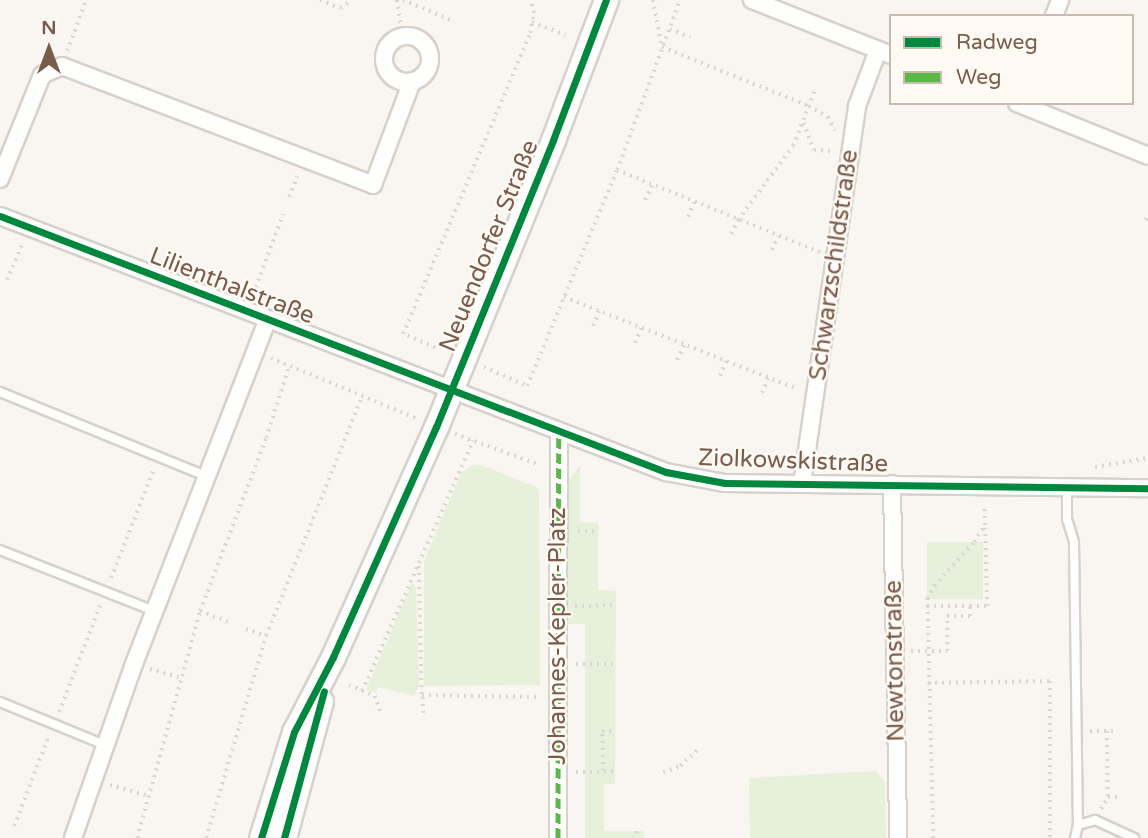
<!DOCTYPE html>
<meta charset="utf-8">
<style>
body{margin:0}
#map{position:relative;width:1148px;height:838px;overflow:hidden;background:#f9f5f0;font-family:"Varela Round",sans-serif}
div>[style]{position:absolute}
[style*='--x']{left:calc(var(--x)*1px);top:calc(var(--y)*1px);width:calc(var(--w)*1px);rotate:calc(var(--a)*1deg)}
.green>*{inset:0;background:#e7f0db;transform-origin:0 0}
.path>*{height:3.5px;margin-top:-1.75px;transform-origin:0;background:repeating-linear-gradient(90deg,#dcd5d0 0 2px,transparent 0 7px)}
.roads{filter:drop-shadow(2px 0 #d7d1cb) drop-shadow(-2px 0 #d7d1cb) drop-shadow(0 2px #d7d1cb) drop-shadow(0 -2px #d7d1cb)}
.lane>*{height:8px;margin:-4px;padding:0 4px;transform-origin:4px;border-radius:4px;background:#fefefd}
.street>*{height:16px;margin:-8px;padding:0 8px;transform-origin:8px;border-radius:8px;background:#fefefd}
.street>.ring{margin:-8px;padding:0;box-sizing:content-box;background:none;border:16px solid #fefefd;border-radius:50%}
.secondary>*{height:23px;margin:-11.5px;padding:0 11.5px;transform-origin:11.5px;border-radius:11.5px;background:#fefefd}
.quiet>*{height:5px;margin-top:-2.5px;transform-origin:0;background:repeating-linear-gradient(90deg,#58b947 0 10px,transparent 0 15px)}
.cycleway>*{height:7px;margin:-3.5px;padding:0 3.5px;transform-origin:3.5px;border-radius:3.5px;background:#00873e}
span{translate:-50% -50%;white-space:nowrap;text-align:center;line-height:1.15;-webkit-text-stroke:5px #fffaf3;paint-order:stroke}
.street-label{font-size:24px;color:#7a5c4d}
.legend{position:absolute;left:889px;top:14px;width:245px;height:91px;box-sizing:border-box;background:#fffaf3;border:2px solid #cabbb1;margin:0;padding:9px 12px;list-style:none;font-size:21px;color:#7a5c4d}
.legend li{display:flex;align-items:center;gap:14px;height:35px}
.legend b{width:35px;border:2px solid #cabbb1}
.north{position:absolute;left:14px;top:14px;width:70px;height:70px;-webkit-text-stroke:5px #fffaf3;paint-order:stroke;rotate:0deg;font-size:19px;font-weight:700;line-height:28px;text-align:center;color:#7a5c4d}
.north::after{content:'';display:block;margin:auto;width:24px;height:32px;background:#7a5c4d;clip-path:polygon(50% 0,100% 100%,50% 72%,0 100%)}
</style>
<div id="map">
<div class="green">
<div style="clip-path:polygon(472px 465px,481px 465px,536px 487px,539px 491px,540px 685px,424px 686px,424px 561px,461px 473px)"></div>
<div style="clip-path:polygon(580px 466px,580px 522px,598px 523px,598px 590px,616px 591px,615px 784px,604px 784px,604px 831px,644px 831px,644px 838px,585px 838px,585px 624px,568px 624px,565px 484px)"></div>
<div style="left:983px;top:542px;width:57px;height:56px;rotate:90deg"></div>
<div style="clip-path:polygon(412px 583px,416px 588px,419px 686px,414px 696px,378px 687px,376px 693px,366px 690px)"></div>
<div style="clip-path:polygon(876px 771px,885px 782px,886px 838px,750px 838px,749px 778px)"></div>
</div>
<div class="path">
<div style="--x:320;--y:0;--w:22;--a:22"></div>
<div style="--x:340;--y:8;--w:14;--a:-34"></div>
<div style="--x:397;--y:0;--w:36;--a:81"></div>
<div style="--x:403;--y:0;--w:52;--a:22.6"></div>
<div style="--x:653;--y:0;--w:48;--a:79.2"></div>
<div style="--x:662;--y:47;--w:158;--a:21.9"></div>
<div style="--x:809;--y:106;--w:22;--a:30"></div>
<div style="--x:828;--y:117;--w:15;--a:62"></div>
<div style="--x:532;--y:22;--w:36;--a:21"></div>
<div style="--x:670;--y:29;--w:22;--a:22"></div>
<div style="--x:67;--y:51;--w:54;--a:-69.6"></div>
<div style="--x:804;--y:123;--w:29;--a:70"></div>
<div style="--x:814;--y:150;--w:19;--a:3"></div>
<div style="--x:617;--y:170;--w:219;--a:22"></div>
<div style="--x:289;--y:197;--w:22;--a:-69"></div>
<div style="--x:645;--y:200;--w:17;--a:-65"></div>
<div style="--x:688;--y:217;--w:16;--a:-68"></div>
<div style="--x:1145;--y:220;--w:6;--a:-59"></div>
<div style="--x:731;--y:234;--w:16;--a:-63"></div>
<div style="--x:738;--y:220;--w:92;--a:-53.4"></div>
<div style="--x:793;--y:146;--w:61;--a:-68.9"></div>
<div style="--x:772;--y:250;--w:15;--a:-67"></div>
<div style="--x:7;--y:280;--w:41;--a:-67.2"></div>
<div style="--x:253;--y:294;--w:85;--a:-69.4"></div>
<div style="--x:564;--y:297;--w:251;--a:21.5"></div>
<div style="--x:593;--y:326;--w:16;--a:-68"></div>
<div style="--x:635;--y:343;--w:16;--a:-68"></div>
<div style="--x:435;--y:348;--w:35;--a:-156"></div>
<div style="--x:403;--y:334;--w:327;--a:-67.1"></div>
<div style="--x:530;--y:33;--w:20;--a:-79"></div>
<div style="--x:534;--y:13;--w:14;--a:-107"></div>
<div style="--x:271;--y:358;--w:157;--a:22.5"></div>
<div style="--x:677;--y:360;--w:17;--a:-65"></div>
<div style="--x:484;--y:367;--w:47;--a:23.8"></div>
<div style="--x:527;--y:386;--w:234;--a:-67.4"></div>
<div style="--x:617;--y:170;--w:181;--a:-69.7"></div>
<div style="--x:720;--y:376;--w:16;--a:-68"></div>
<div style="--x:762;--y:393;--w:16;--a:-68"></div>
<div style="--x:455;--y:434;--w:90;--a:20"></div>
<div style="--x:1095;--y:467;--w:54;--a:-9.6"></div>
<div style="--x:578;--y:531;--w:20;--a:0"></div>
<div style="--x:419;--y:566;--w:129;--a:88.7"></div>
<div style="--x:111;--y:578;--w:118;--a:-68.6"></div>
<div style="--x:575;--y:606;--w:41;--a:-1.4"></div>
<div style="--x:927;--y:606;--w:43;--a:0"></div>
<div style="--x:200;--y:611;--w:30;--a:21"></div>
<div style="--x:246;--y:629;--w:21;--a:19"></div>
<div style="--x:911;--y:651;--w:36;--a:0"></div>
<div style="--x:947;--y:651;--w:35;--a:-90"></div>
<div style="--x:947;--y:616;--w:23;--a:0"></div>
<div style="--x:970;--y:616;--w:10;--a:-90"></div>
<div style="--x:970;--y:606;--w:17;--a:0"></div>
<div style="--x:987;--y:606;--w:78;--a:-91.5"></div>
<div style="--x:576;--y:664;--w:39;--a:0"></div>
<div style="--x:150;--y:669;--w:33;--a:16"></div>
<div style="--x:928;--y:683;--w:122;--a:-0.9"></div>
<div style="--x:1050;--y:681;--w:157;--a:90"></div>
<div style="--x:349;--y:685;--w:28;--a:23"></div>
<div style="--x:375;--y:696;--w:18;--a:71"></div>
<div style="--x:362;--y:691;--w:274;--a:-66.1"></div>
<div style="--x:59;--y:712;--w:115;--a:-69"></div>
<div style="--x:423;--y:713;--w:18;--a:-93"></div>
<div style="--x:422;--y:695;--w:119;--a:1"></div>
<div style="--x:1090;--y:731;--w:27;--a:0"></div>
<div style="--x:1107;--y:731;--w:66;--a:89.1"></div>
<div style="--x:603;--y:771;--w:40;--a:-91.4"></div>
<div style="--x:602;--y:731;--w:13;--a:0"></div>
<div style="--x:576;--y:772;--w:39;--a:-1"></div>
<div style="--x:663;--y:772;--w:18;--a:-19"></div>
<div style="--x:680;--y:766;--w:23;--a:-43"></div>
<div style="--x:110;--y:785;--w:41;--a:15.8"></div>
<div style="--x:1101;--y:809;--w:14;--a:-60"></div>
<div style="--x:1108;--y:797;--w:11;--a:0"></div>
<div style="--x:14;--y:826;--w:97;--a:-69"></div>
<div style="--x:637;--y:831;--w:7;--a:90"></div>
<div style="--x:137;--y:838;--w:236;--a:-74.5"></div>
<div style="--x:200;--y:611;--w:185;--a:-69.1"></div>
<div style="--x:266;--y:438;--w:76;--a:-72.3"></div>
<div style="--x:206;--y:838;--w:211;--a:-73.5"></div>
<div style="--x:266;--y:636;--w:258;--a:-68.2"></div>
<div style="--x:933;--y:838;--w:239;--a:-91.4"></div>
<div style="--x:927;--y:599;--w:15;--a:-62"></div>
<div style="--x:934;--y:586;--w:59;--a:-47.7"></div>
<div style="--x:974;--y:542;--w:20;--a:-57"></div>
<div style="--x:985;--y:525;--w:20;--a:-93"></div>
</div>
<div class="roads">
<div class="lane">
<div style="--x:0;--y:392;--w:225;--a:22.2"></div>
<div style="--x:1067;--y:486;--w:33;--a:90"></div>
<div style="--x:1067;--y:519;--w:24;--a:73"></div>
<div style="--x:1074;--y:542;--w:283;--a:89.2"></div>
<div style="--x:1078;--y:825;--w:13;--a:103"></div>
<div style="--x:0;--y:550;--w:166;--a:21.6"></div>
<div style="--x:0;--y:702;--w:113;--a:22.3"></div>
<div style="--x:1078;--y:825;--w:18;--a:-16"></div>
<div style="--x:1095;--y:820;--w:43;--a:24.8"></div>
</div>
<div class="street">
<div style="--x:752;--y:0;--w:149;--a:21.6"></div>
<div style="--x:1054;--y:16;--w:17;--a:-69"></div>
<div class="ring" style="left:384px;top:36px;width:30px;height:30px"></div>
<div style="--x:1017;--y:103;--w:141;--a:22"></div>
<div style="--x:0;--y:179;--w:112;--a:-68"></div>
<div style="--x:42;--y:75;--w:22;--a:-24"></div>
<div style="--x:62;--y:66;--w:333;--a:20.9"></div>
<div style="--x:373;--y:185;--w:111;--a:-69.4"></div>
<div style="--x:0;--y:216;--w:714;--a:21.03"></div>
<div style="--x:666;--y:472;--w:60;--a:10.6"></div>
<div style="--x:725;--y:483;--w:423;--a:0.7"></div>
<div style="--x:802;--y:484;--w:382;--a:-81.7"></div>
<div style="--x:857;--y:106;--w:60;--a:-69.4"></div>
<div style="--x:892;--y:484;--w:354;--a:89"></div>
<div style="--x:73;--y:838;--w:184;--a:-70.7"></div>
<div style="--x:134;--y:664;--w:368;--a:-68.8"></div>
<div style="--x:558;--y:838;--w:405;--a:-89.9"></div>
</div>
<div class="secondary">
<div style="--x:261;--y:838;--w:111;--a:-72.7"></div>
<div style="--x:294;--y:732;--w:85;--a:-62.5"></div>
<div style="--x:333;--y:657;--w:252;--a:-65.9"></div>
<div style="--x:436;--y:427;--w:310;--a:-67.8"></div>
<div style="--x:553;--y:140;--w:150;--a:-69.3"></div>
<div style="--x:284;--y:838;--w:142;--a:-74.9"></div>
</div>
</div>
<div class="quiet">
<div style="--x:558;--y:838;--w:405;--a:-89.9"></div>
</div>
<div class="cycleway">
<div style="--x:0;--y:216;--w:714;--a:21.03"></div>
<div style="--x:666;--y:472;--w:60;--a:10.6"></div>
<div style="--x:725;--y:483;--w:423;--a:0.7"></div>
<div style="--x:261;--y:838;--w:111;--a:-72.7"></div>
<div style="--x:294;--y:732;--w:85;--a:-62.5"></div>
<div style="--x:333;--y:657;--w:252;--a:-65.9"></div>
<div style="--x:436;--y:427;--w:310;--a:-67.8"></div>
<div style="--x:553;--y:140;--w:150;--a:-69.3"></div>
<div style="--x:284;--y:838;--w:152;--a:-74.8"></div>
</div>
<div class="street-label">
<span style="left:489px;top:246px;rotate:-68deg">Neuendorfer Straße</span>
<span style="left:834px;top:265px;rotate:-82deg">Schwarzschildstraße</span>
<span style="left:232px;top:286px;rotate:21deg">Lilienthalstraße</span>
<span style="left:793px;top:461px;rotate:2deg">Ziolkowskistraße</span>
<span style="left:558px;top:636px;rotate:-90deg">Johannes-Kepler-Platz</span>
<span style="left:895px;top:661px;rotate:-91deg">Newtonstraße</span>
</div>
<ul class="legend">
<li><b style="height:9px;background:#00873e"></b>Radweg</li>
<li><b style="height:9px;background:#58b947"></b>Weg</li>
</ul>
<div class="north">N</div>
</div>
